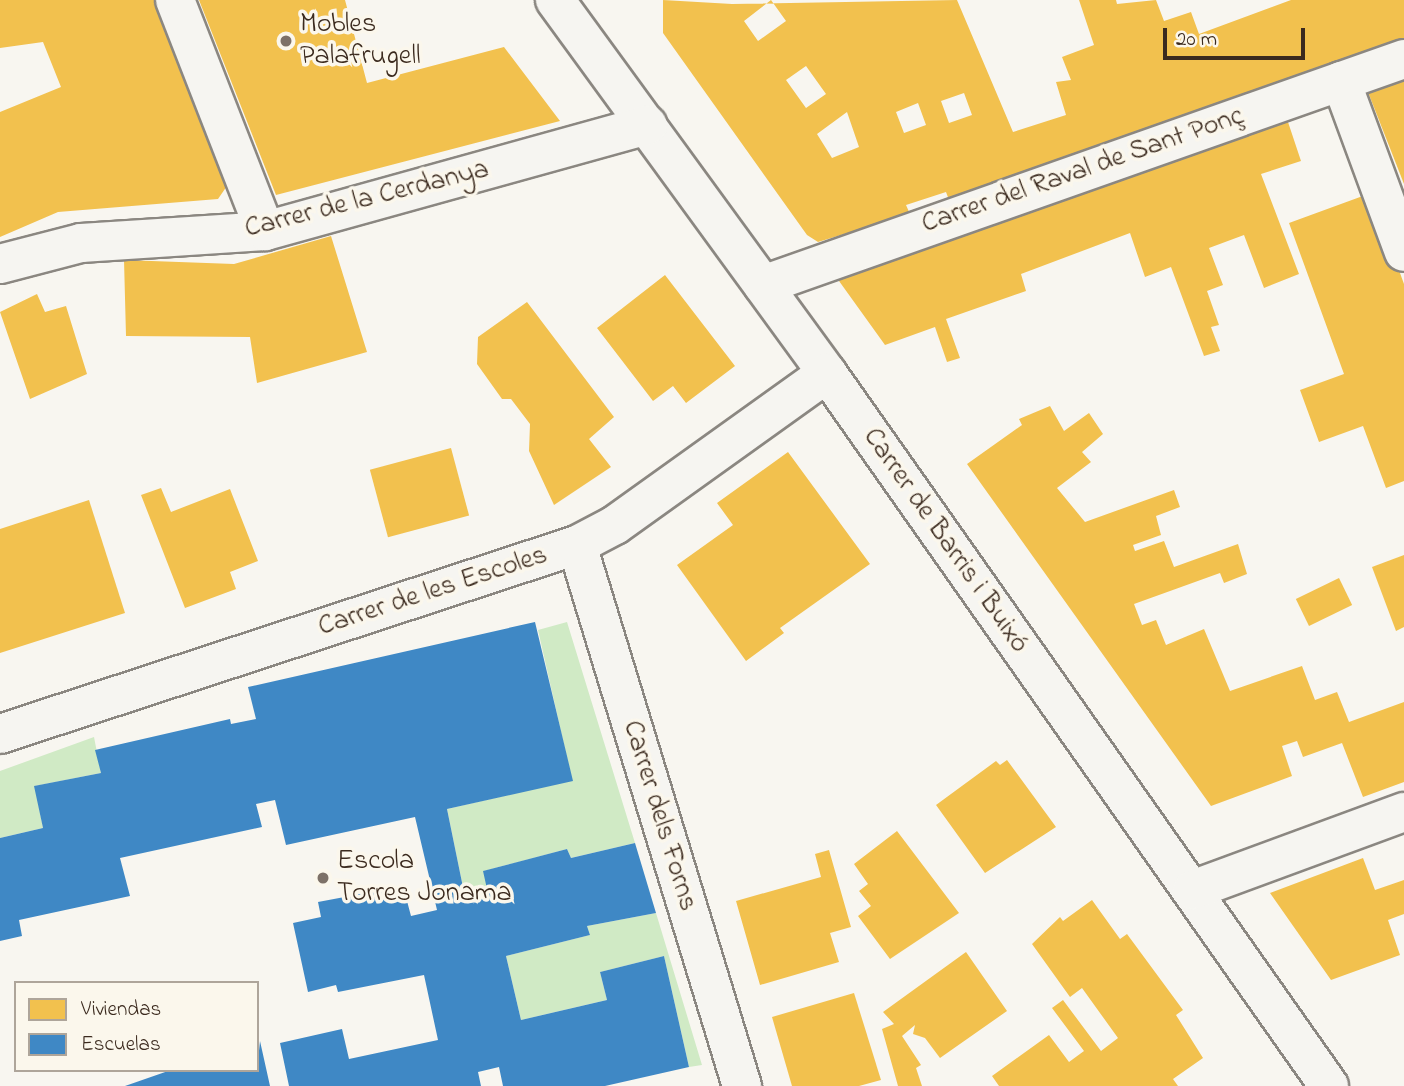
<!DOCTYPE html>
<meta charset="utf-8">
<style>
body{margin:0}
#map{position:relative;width:1404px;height:1086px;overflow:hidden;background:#f8f6f0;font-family:"Indie Flower",sans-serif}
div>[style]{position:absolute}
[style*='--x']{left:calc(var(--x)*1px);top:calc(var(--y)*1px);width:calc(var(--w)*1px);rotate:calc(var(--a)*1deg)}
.green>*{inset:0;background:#d0eac5}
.homes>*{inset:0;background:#f2c14e;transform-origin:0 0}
.schools>*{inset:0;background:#3f88c5}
.roads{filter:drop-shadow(2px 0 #8b8781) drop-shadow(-2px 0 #8b8781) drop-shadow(0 2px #8b8781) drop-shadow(0 -2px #8b8781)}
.minor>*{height:38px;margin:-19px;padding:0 19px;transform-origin:19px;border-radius:19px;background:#f6f5f1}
.dots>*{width:19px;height:19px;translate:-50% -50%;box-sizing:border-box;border:4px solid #fbf7ec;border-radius:50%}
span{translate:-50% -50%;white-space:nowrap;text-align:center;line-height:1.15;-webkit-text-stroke:7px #fbf7ec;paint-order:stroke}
.poi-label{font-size:28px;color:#3b2a1e}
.left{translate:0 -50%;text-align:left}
.street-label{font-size:28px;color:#3b2a1e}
.legend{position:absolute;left:14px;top:981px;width:245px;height:91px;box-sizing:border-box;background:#fbf7ec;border:2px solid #aea59a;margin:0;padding:9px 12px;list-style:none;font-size:21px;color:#3b2a1e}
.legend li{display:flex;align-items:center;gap:14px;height:35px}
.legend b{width:35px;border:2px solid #aea59a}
.scale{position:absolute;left:1163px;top:28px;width:142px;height:32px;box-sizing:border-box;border:4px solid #3b2a1e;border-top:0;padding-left:9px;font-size:21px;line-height:24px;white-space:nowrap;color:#3b2a1e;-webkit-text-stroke:5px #fbf7ec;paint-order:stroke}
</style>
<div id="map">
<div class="green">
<div style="clip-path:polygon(567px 622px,635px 843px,571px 858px,567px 849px,484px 871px,489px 898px,466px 902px,447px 809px,572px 780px,538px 630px)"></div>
<div style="clip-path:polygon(94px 737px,101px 773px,35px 786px,43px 828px,0 838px,0 771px)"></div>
<div style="clip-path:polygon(656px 913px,702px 1065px,689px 1067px,664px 956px,600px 972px,607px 1000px,521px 1020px,506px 956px,590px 935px,587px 926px)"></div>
</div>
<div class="homes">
<div style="clip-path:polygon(0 0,156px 0,229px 183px,218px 199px,58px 212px,0 237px,0 112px,61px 87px,43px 42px,0 48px)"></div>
<div style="clip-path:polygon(199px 0,345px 0,367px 83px,504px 47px,560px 121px,276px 195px)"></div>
<div style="clip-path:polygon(evenodd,663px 0,732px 4px,957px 0,1013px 132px,1066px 115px,1056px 82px,1071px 80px,1062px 57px,1094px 45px,1079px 0,1116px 0,1117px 4px,1156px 0,1164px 21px,1191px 12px,1199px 34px,1291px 0,1404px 0,1404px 43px,949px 200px,946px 192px,906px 205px,910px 214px,818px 242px,807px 235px,663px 33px,663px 0,771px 0,786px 21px,758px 41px,744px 21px,771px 0,663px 0,806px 66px,826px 94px,806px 108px,786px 80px,806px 66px,663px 0,964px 93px,972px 115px,949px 123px,941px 101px,964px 93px,663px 0,918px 103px,926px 125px,904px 133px,896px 112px,918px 103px,663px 0,847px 112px,859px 147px,832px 158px,817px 134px,847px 112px)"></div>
<div style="clip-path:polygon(1404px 74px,1404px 184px,1366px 87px)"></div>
<div style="clip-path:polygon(1286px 116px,1301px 161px,1261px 174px,1299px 274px,1264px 288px,1244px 235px,1209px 248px,1223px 285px,1207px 291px,1219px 325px,1211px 327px,1220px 351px,1204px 356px,1171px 267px,1145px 277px,1130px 233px,1021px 274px,1026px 291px,946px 319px,960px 358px,947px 362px,935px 327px,885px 345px,834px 274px)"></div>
<div style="clip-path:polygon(1371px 193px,1404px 284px,1404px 481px,1386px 488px,1363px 426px,1319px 442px,1300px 390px,1344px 374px,1289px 223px)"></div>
<div style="clip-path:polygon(331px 236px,367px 352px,257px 383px,250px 337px,126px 336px,124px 260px,234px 264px)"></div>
<div style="clip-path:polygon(665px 275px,735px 366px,686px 403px,673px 386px,653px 401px,597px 328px)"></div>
<div style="clip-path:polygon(37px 294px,45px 312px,66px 306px,87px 374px,30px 399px,0 312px)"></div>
<div style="clip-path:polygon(527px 302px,614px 417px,589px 439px,611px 467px,554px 505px,529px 451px,530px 424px,511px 399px,502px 399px,477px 364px,478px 337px)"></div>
<div style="clip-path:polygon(1050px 406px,1064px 431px,1089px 413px,1103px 434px,1082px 452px,1091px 462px,1057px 488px,1085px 522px,1174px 490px,1180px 507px,1156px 516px,1161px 535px,1133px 545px,1135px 551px,1164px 541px,1174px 567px,1238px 544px,1247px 574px,1224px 583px,1220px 573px,1134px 604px,1142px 625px,1156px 620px,1166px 645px,1204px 629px,1230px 691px,1302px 666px,1315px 700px,1337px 692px,1349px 722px,1404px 702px,1404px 782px,1363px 797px,1342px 743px,1303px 757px,1297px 741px,1282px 746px,1292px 776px,1211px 806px,967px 464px,1022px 425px,1019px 419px)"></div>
<div style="left:451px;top:448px;width:70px;height:84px;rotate:75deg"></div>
<div style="clip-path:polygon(788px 452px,870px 564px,780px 628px,784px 633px,746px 661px,677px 565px,733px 525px,717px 503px)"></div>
<div style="clip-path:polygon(161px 488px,171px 512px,230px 489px,258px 561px,230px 572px,236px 589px,185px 608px,141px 495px)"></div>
<div style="clip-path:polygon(89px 500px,125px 613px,0 653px,0 529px)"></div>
<div style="clip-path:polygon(1404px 555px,1404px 627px,1396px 631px,1372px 567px)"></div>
<div style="left:1339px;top:578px;width:30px;height:48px;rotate:64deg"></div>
<div style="clip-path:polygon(1007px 760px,1056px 827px,985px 873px,936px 805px,996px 761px,1000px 765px)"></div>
<div style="clip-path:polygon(897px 831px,959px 913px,890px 959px,858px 916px,871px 906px,859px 891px,868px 884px,854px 864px)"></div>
<div style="clip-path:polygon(829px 850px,851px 927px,830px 933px,839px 962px,760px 985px,736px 901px,821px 877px,815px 854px)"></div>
<div style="clip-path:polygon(1363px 858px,1375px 890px,1404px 880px,1404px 914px,1388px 920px,1400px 955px,1331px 980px,1270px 893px)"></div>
<div style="clip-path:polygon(1092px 900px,1120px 939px,1127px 934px,1183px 1010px,1176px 1015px,1203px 1058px,1173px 1079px,1178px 1086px,999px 1086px,992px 1076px,1049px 1035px,1069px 1062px,1084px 1051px,1052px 1008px,1063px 1000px,1101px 1051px,1118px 1038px,1082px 988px,1070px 997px,1032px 944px,1060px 917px,1063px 921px)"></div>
<div style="clip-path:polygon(966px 952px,1007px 1011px,940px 1058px,925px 1038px,913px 1034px,915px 1025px,902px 1036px,921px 1065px,916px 1068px,922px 1086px,898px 1086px,882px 1029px,894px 1024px,883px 1012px)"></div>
<div style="clip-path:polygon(854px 993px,881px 1080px,859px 1086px,792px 1086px,772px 1017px)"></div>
</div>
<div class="schools">
<div style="clip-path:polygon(535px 622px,573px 781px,447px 809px,466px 902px,489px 898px,483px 871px,567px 849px,571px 858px,635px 843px,656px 913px,587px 926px,590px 935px,506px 956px,521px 1020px,607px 1000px,600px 972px,664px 956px,689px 1067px,605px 1086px,503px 1086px,499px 1067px,478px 1072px,481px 1086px,289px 1086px,280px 1043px,342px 1029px,349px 1059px,438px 1040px,424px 975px,338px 992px,336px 985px,308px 992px,293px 923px,321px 917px,318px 902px,403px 886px,411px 916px,437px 910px,415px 817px,286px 845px,275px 800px,256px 804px,262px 827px,120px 858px,130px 896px,19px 920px,22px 936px,0 941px,0 838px,43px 828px,34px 786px,101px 773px,95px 750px,230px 719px,231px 724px,256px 719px,248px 687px)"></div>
<div style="clip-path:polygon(260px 1041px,270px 1086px,125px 1086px,171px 1070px,257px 1070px)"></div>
</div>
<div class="roads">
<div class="minor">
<div style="--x:175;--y:0;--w:248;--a:68.7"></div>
<div style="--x:555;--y:0;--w:462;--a:53.9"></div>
<div style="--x:827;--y:373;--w:872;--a:54.85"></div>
<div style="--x:1341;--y:81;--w:182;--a:69.8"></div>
<div style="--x:0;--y:264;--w:84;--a:-14.5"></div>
<div style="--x:81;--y:243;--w:184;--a:-3.7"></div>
<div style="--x:265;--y:231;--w:397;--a:-15.5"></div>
<div style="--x:763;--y:285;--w:680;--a:-19.42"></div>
<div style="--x:577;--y:545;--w:566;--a:73.04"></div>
<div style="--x:0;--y:734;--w:607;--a:-18.14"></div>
<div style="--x:577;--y:545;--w:43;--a:-27.8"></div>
<div style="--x:615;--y:525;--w:261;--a:-35.6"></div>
<div style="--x:1192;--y:890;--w:226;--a:-20.2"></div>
</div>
</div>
<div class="dots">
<div style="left:286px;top:41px;background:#7d7168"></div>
<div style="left:323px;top:878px;background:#7d7168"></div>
</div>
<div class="poi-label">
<span class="left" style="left:300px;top:41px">Mobles<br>Palafrugell</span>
<span class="left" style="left:337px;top:878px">Escola<br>Torres Jonama</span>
</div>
<div class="street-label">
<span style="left:1083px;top:171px;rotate:-19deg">Carrer del Raval de Sant Ponç</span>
<span style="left:367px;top:200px;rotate:-14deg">Carrer de la Cerdanya</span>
<span style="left:945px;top:541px;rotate:55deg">Carrer de Barris i Buixó</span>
<span style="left:433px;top:592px;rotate:-18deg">Carrer de les Escoles</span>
<span style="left:659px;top:816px;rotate:73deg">Carrer dels Forns</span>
</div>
<ul class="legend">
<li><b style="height:19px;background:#f2c14e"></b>Viviendas</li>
<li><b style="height:19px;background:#3f88c5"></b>Escuelas</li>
</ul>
<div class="scale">20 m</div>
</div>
